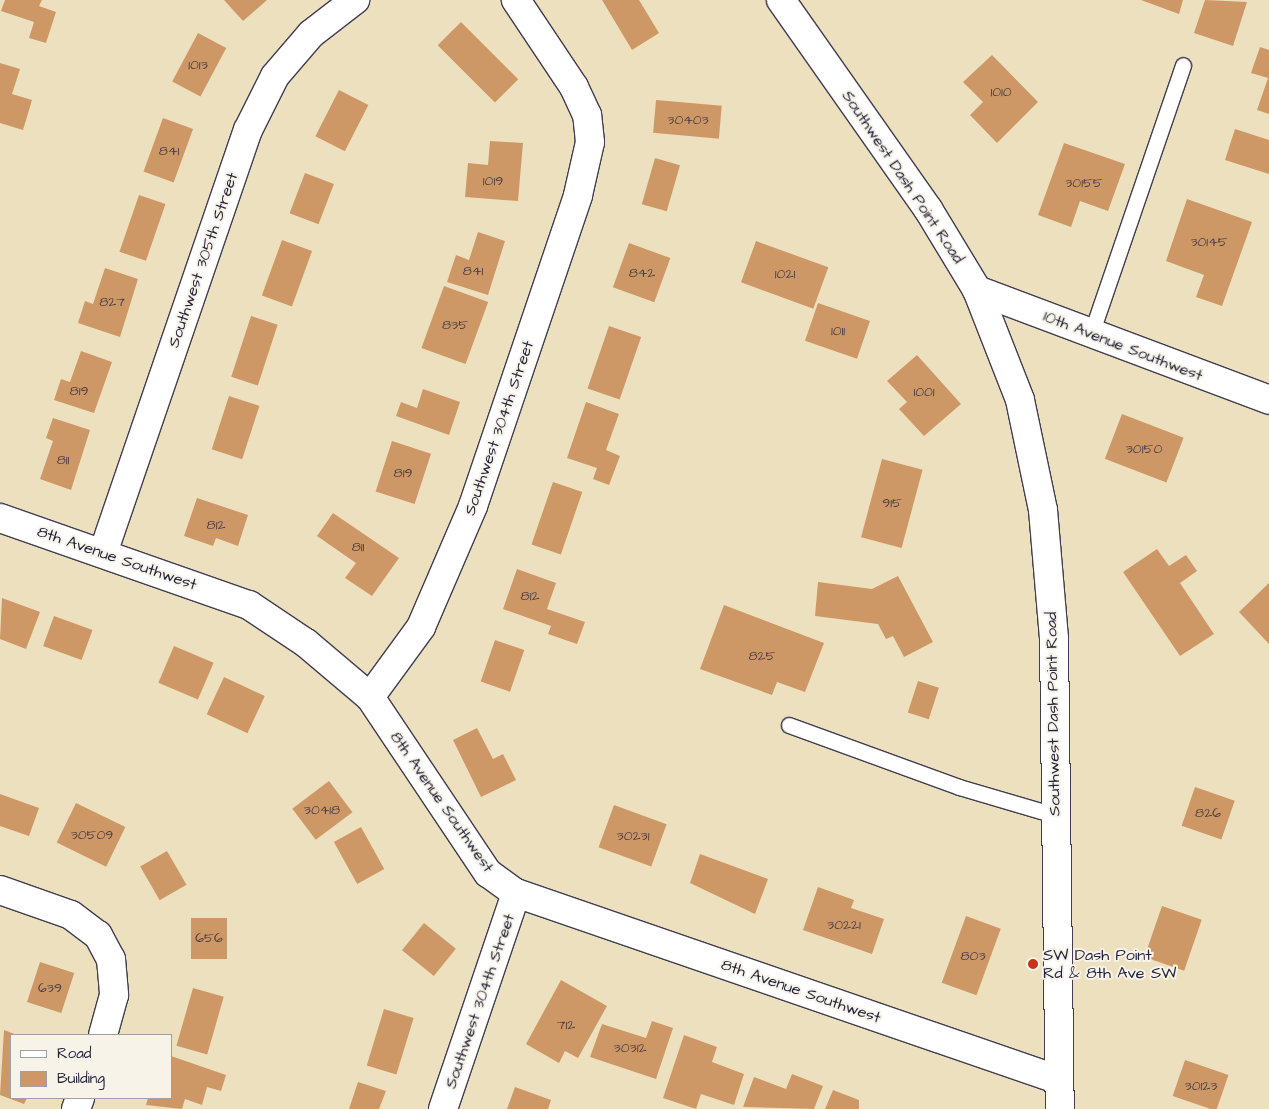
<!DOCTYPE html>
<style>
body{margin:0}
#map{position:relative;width:1269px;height:1109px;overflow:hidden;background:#ede0bf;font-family:"Architects Daughter",sans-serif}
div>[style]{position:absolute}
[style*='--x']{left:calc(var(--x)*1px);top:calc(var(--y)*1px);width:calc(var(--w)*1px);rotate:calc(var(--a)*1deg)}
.building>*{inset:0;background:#ce9866;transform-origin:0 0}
.roads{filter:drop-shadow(1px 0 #403e4f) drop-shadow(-1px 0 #403e4f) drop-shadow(0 1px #403e4f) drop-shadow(0 -1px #403e4f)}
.service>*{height:15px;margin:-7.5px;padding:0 7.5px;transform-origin:7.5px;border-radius:7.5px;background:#fff}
.minor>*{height:28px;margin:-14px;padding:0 14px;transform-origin:14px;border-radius:14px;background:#fff}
.secondary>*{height:28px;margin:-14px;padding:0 14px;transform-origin:14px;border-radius:14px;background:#fff}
.dots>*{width:14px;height:14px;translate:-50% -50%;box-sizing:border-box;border:2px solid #f7f3e8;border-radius:50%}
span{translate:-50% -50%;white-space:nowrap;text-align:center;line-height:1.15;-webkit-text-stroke:4px #f7f3e8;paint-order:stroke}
.number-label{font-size:14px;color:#4d4046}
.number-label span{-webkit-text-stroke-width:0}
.street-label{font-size:16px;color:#22223b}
.poi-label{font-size:16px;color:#22223b}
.left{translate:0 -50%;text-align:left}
.legend{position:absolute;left:10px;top:1034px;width:162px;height:65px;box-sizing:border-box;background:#f7f3e8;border:1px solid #a29fa3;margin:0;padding:6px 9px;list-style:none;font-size:15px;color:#22223b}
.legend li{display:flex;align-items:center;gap:10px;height:25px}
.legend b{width:25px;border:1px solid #a29fa3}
</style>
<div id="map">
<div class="building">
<div style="clip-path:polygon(5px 0,42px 0,39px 6px,56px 12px,46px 43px,29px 38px,34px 22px,1px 11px)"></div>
<div style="clip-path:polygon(224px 0,267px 0,243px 21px)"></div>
<div style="clip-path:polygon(602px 0,639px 0,659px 33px,632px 50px)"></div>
<div style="clip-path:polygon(1141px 0,1183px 0,1179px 14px)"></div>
<div style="clip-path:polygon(1205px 0,1247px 2px,1233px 46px,1194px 33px)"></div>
<div style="left:461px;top:22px;width:81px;height:33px;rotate:45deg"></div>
<div style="left:198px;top:33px;width:32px;height:55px;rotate:28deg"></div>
<div style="clip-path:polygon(1260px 47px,1269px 50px,1269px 114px,1257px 110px,1268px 78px,1251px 73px)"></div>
<div style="clip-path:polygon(992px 55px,1038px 102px,997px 143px,970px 115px,983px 102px,963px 82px)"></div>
<div style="clip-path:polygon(0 63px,20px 69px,12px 94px,32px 100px,23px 130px,0 123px)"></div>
<div style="left:339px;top:90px;width:33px;height:52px;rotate:27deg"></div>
<div style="left:656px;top:100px;width:66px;height:33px;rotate:5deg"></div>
<div style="left:163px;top:118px;width:32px;height:57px;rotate:20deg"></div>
<div style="clip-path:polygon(1235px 129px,1269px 140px,1269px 174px,1225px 160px)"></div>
<div style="clip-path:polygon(490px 141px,523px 143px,518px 201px,465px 197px,468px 163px,488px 165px)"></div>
<div style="clip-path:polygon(1064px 143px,1125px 164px,1108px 211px,1080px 201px,1071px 227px,1038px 215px)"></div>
<div style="left:655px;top:158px;width:26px;height:48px;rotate:16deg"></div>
<div style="left:305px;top:173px;width:31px;height:43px;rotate:21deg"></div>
<div style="left:139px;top:195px;width:28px;height:60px;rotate:19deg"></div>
<div style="clip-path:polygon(1187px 199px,1252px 222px,1222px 306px,1196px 297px,1204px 275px,1166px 261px)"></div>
<div style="clip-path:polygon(478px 232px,505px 241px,488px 295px,447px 282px,456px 255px,469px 260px)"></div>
<div style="left:282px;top:240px;width:32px;height:59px;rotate:20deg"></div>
<div style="left:756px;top:241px;width:77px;height:44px;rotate:20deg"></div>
<div style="left:629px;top:243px;width:44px;height:47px;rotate:20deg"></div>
<div style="clip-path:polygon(105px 268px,138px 279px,120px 337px,78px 323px,85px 301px,93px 304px)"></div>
<div style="left:444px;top:286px;width:47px;height:66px;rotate:20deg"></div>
<div style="left:818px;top:303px;width:55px;height:40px;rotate:19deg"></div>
<div style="left:251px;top:316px;width:28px;height:64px;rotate:18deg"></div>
<div style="left:609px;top:326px;width:34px;height:66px;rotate:19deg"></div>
<div style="clip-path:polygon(81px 351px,112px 362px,94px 413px,54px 400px,61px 379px,70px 382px)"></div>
<div style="clip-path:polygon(917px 355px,961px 404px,924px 436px,899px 409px,907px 402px,887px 381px)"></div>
<div style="clip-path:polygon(423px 389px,460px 402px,449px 435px,396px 416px,401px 402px,417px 408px)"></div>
<div style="left:229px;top:396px;width:32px;height:56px;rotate:18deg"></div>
<div style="clip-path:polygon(586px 402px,619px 414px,606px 450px,620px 456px,609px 485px,593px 479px,597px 468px,567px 458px)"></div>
<div style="left:1122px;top:414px;width:66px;height:48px;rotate:21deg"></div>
<div style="clip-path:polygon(53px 418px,90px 430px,71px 490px,40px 479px,53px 441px,46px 438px)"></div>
<div style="left:392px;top:441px;width:41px;height:53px;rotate:18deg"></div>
<div style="left:882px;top:459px;width:42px;height:81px;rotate:15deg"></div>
<div style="left:553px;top:482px;width:31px;height:66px;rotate:19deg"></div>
<div style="clip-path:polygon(197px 498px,248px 515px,238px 546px,216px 538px,213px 546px,184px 536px)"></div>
<div style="clip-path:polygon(333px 513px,399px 558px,372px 596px,345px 578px,356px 563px,317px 536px)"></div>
<div style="clip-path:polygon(1157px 549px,1169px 566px,1186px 555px,1197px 571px,1180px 583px,1214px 634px,1180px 656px,1123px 572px)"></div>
<div style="clip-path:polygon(517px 569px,556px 583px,547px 609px,585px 622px,577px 644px,548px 634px,551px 626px,503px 609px)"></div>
<div style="clip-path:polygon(898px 576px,933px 642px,904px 657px,893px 636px,886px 639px,878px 624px,815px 616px,818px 582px,872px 589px)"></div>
<div style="clip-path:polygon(1269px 583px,1269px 644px,1239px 612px)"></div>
<div style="clip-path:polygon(2px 598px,40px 612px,26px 649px,0 639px)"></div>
<div style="clip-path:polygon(724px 605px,824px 643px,805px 692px,777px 682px,772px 695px,700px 669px)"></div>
<div style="left:54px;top:616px;width:41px;height:32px;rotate:20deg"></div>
<div style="left:495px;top:640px;width:31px;height:44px;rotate:19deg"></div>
<div style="left:174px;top:646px;width:43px;height:40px;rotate:23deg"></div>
<div style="left:224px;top:677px;width:45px;height:41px;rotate:25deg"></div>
<div style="left:918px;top:681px;width:22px;height:33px;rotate:18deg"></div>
<div style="clip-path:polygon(477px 728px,493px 759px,503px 754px,516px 780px,481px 797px,453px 740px)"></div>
<div style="left:329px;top:781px;width:39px;height:46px;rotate:53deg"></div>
<div style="left:1195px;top:787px;width:42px;height:41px;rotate:19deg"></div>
<div style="clip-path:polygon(0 794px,39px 808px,29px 836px,0 826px)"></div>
<div style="left:76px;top:803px;width:55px;height:44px;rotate:26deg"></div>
<div style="left:614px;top:805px;width:56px;height:45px;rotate:20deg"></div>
<div style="left:361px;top:827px;width:48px;height:31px;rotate:61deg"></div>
<div style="left:167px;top:851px;width:39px;height:31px;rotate:60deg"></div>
<div style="clip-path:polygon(700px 854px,768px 879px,755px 914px,690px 883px)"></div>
<div style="clip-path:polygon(818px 887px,854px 900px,851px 908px,884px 919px,872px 954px,803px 930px)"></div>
<div style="left:1162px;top:906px;width:42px;height:54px;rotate:19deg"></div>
<div style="left:966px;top:916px;width:37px;height:71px;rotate:20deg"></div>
<div style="left:191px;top:918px;width:36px;height:41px"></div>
<div style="left:424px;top:923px;width:41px;height:35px;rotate:39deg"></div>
<div style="left:40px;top:962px;width:36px;height:42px;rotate:18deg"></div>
<div style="clip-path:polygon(561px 980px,607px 1006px,578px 1058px,565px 1051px,559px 1063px,526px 1044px)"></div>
<div style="left:193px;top:988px;width:32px;height:60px;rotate:16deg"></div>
<div style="left:384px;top:1009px;width:31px;height:59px;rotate:17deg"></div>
<div style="clip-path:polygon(652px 1021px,673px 1028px,656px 1079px,590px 1057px,602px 1024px,646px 1038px)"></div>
<div style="clip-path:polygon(4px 1030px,17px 1035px,11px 1035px,11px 1098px,27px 1098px,24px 1104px,0 1095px)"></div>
<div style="clip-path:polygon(684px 1035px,717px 1047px,712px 1062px,744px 1074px,734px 1105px,701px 1094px,696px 1109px,663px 1098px)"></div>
<div style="clip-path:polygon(171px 1056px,226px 1075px,221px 1091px,207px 1087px,202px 1105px,185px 1099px,182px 1109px,146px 1105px,148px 1098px,171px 1098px)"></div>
<div style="left:1185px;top:1060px;width:46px;height:38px;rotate:19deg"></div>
<div style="clip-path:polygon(792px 1074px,823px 1086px,814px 1109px,743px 1107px,754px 1077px,786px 1089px)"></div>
<div style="clip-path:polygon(358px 1082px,386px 1091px,379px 1109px,349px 1109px)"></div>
<div style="clip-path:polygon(515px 1087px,551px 1100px,548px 1109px,507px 1109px)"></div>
<div style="clip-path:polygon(833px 1090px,859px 1100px,859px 1109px,825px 1109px)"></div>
</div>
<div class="roads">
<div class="service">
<div style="--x:1091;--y:334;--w:284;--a:-71.1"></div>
<div style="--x:789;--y:725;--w:181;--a:20"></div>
<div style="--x:959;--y:787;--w:99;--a:16.4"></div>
</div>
<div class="minor">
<div style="--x:977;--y:290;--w:312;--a:20.6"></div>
<div style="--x:0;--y:518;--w:264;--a:19.3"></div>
<div style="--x:249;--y:605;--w:69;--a:33.7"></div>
<div style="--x:306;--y:643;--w:84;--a:40.2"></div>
<div style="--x:370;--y:697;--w:212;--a:56.2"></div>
<div style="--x:488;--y:873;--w:34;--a:36"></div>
<div style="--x:516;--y:893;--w:574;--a:19"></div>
<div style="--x:103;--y:553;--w:447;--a:-71.1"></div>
<div style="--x:248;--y:130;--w:60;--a:-63.4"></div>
<div style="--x:275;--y:76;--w:55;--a:-49.4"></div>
<div style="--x:311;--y:34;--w:56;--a:-37.7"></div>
<div style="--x:370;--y:697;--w:87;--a:-53.9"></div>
<div style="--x:421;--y:627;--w:132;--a:-66.7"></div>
<div style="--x:473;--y:506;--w:328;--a:-71.3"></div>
<div style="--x:578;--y:195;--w:54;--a:-77.2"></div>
<div style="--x:590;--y:142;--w:27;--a:-96"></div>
<div style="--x:587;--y:115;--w:31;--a:-115"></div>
<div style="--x:574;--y:87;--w:105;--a:-123.7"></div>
<div style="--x:0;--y:890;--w:75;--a:19.4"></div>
<div style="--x:71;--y:915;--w:34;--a:37"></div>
<div style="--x:98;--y:935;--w:27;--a:62"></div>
<div style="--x:111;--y:959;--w:36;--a:85"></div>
<div style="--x:114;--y:995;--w:41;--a:105.4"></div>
<div style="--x:76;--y:1109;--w:12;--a:-70"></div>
<div style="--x:443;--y:1109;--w:228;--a:-71.3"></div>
</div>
<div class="secondary">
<div style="--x:781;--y:0;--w:256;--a:54.9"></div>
<div style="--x:928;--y:209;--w:95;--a:58.8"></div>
<div style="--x:977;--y:290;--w:118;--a:68.6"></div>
<div style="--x:1020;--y:400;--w:112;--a:78.2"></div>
<div style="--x:1043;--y:510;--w:129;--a:85.1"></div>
<div style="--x:1054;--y:639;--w:470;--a:89.3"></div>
</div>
</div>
<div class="dots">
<div style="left:1033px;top:964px;background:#c8321e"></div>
</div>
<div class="number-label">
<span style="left:198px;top:65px">1013</span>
<span style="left:1001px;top:92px">1010</span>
<span style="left:688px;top:120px">30403</span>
<span style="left:169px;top:151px">841</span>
<span style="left:493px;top:181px">1019</span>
<span style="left:1084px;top:183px">30155</span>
<span style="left:1209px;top:242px">30145</span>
<span style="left:473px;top:271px">841</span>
<span style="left:642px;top:273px">842</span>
<span style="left:785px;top:274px">1021</span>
<span style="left:112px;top:302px">827</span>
<span style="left:455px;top:325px">835</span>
<span style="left:838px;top:331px">1011</span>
<span style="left:79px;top:391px">819</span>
<span style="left:924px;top:392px">1001</span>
<span style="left:1144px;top:449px">30150</span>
<span style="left:63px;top:460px">811</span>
<span style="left:403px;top:473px">819</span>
<span style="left:892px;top:503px">915</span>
<span style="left:216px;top:525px">812</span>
<span style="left:358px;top:547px">811</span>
<span style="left:530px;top:596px">812</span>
<span style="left:762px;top:656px">825</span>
<span style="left:322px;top:810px">30418</span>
<span style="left:1208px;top:813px">826</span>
<span style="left:92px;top:835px">30509</span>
<span style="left:633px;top:836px">30231</span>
<span style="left:844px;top:925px">30221</span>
<span style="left:209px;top:938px">656</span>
<span style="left:973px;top:956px">803</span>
<span style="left:50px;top:988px">639</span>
<span style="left:566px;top:1025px">712</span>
<span style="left:630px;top:1048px">30312</span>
<span style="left:1201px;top:1086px">30123</span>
</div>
<div class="street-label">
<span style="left:903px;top:177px;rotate:56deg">Southwest Dash Point Road</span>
<span style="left:203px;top:260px;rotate:-71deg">Southwest 305th Street</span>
<span style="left:1123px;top:346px;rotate:21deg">10th Avenue Southwest</span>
<span style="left:499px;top:428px;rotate:-71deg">Southwest 304th Street</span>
<span style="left:117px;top:558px;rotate:19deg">8th Avenue Southwest</span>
<span style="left:1053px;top:714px;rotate:-91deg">Southwest Dash Point Road</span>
<span style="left:442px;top:802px;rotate:55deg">8th Avenue Southwest</span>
<span style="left:801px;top:991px;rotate:19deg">8th Avenue Southwest</span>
<span style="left:480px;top:1001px;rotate:-71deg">Southwest 304th Street</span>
</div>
<div class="poi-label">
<span class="left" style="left:1043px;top:964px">SW Dash Point<br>Rd &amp; 8th Ave SW</span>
</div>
<ul class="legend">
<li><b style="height:6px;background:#fff"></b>Road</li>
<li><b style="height:14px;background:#ce9866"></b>Building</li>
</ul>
</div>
